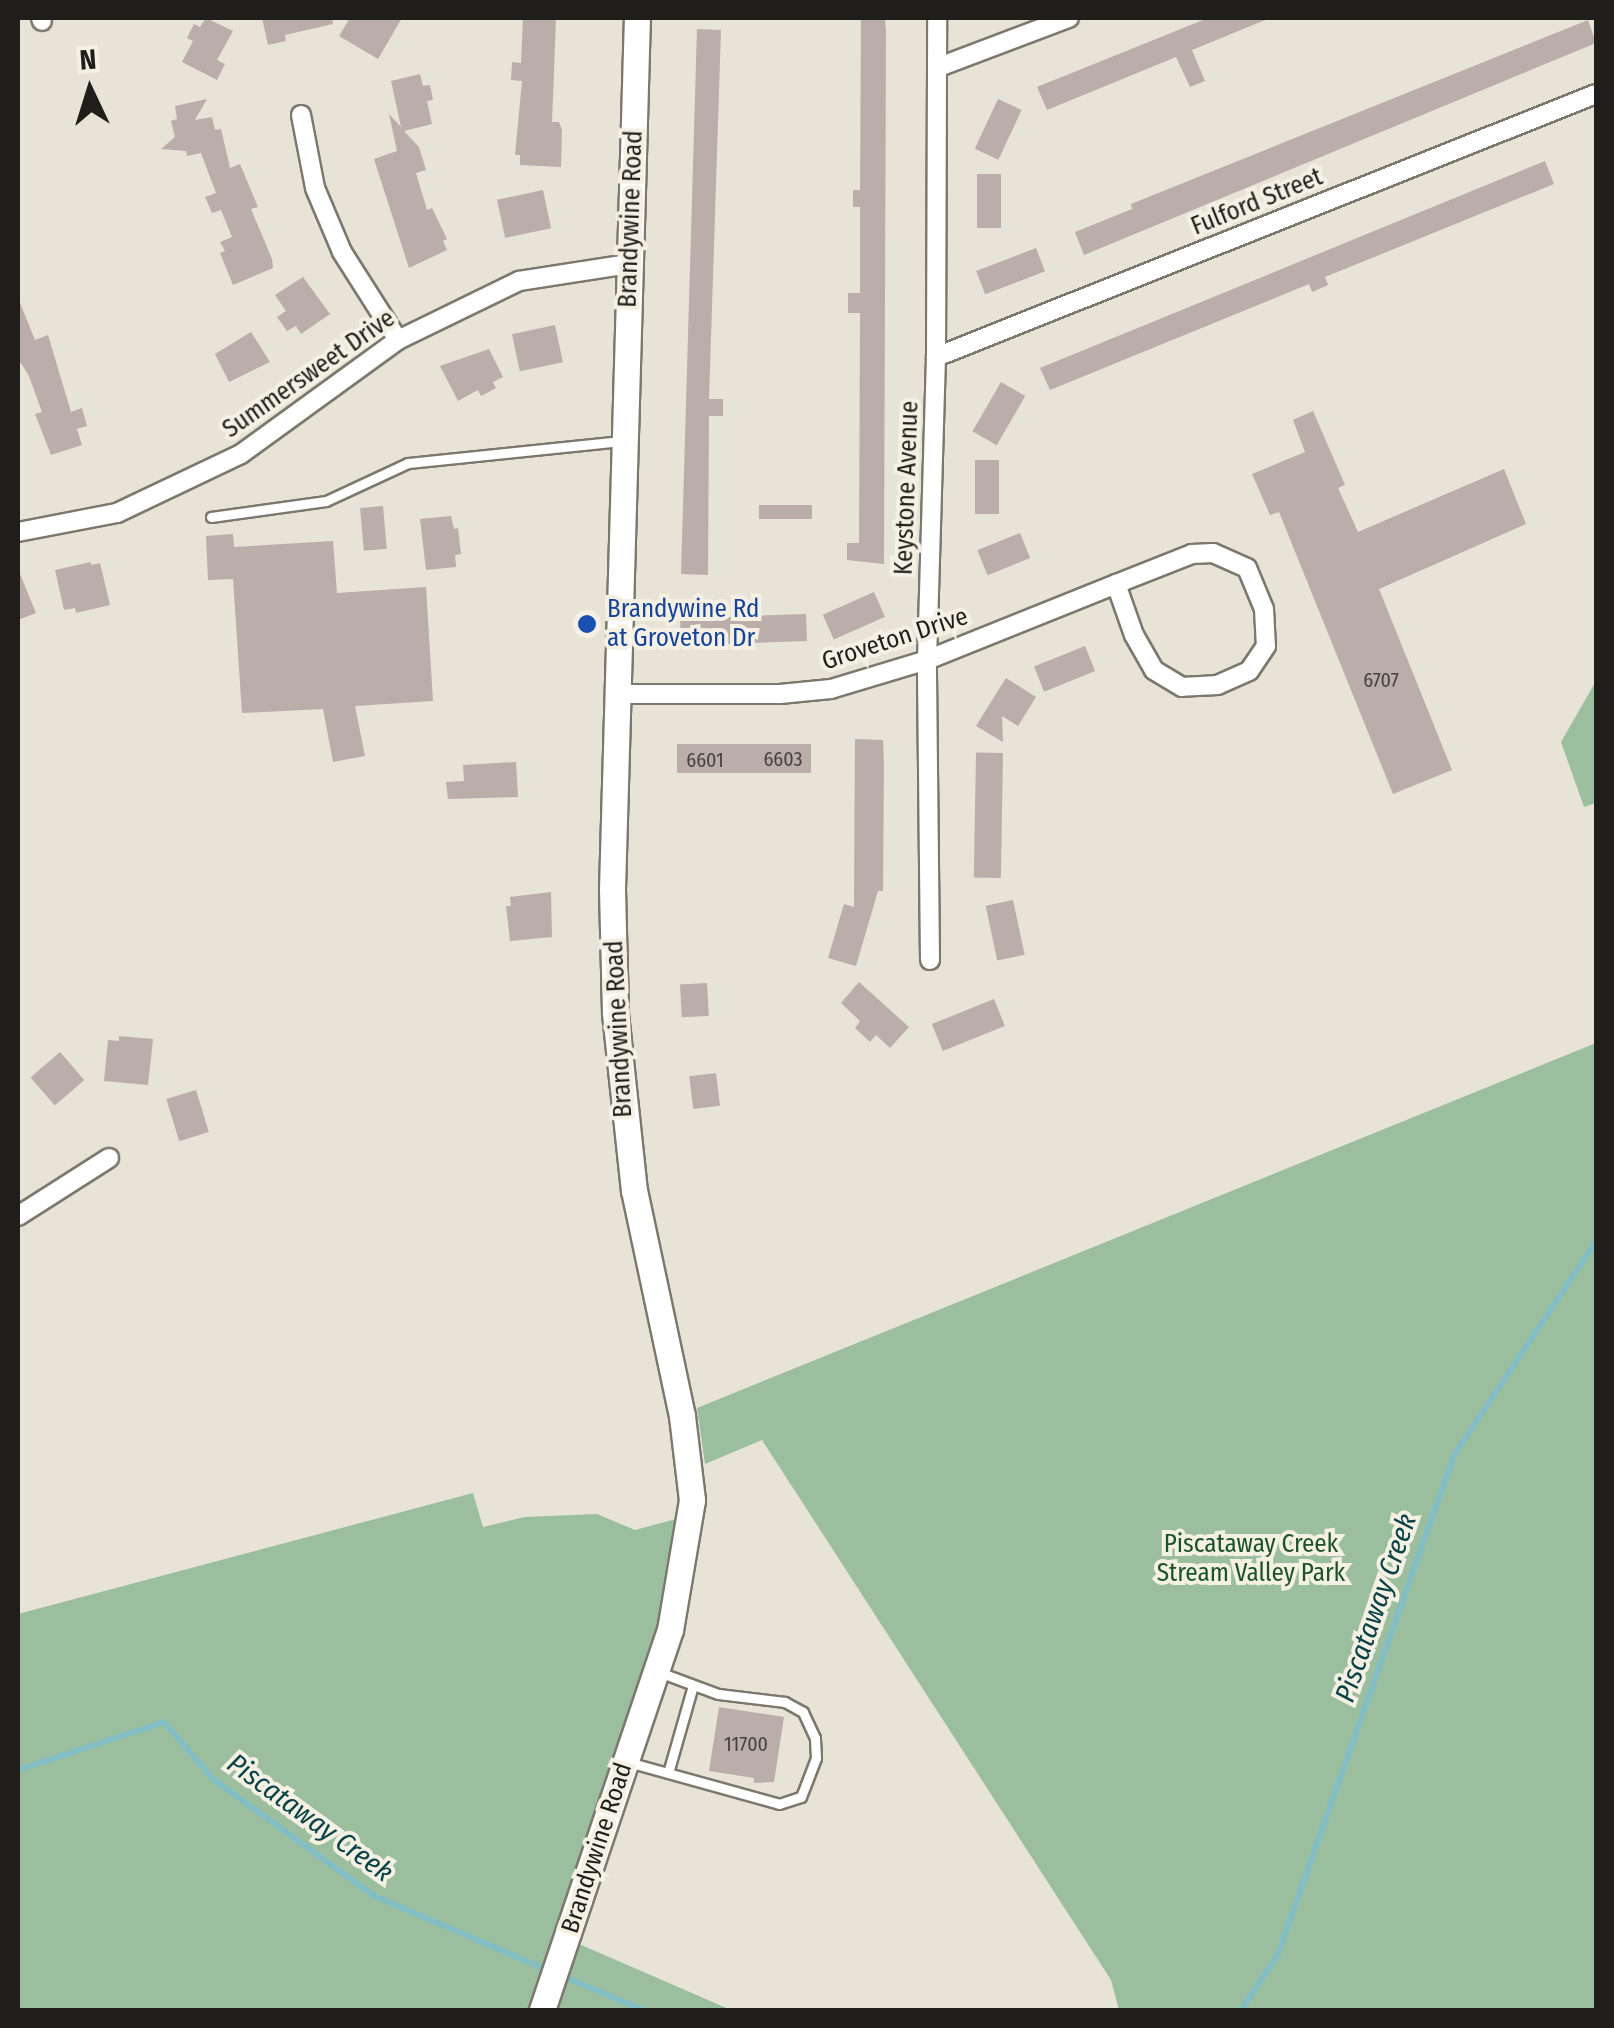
<!DOCTYPE html>
<style>
body{margin:0}
#map{position:relative;width:1614px;height:2028px;overflow:hidden;background:#e7e3d6;font-family:"Fira Sans Condensed",sans-serif}
div>[style]{position:absolute}
[style*='--x']{left:calc(var(--x)*1px);top:calc(var(--y)*1px);width:calc(var(--w)*1px);rotate:calc(var(--a)*1deg)}
.green>*{inset:0;background:#9bbe9f}
.stream>*{height:6px;margin:-3px;padding:0 3px;transform-origin:3px;border-radius:3px;background:#83bec4}
.building>*{inset:0;background:#bbadaa;transform-origin:0 0}
.roads{filter:drop-shadow(2px 0 #7c786d) drop-shadow(-2px 0 #7c786d) drop-shadow(0 2px #7c786d) drop-shadow(0 -2px #7c786d)}
.service>*{height:9px;margin:-4.5px;padding:0 4.5px;transform-origin:4.5px;border-radius:4.5px;background:#fff}
.minor>*{height:18px;margin:-9px;padding:0 9px;transform-origin:9px;border-radius:9px;background:#fff}
.secondary>*{height:25px;margin:-12.5px;padding:0 12.5px;transform-origin:12.5px;border-radius:12.5px;background:#fff}
.dots>*{width:28px;height:28px;translate:-50% -50%;box-sizing:border-box;border:5px solid #f4f0e3;border-radius:50%}
span{translate:-50% -50%;white-space:nowrap;text-align:center;line-height:1.15;-webkit-text-stroke:8px #f4f0e3;paint-order:stroke}
.number-label{font-size:20px;color:#47423e}
.number-label span{-webkit-text-stroke-width:0}
.street-label{font-size:25px;color:#201e1a}
.transit-label{font-size:25px;color:#164399}
.left{translate:0 -50%;text-align:left}
.park-label{font-size:25px;color:#1b5328}
.water-label{font-size:28px;color:#094247;font-style:italic}
.frame{position:absolute;inset:0;border:20px solid #201e1a;pointer-events:none}
.north{position:absolute;left:40px;top:40px;width:100px;height:100px;-webkit-text-stroke:8px #f4f0e3;paint-order:stroke;rotate:356deg;font-size:28px;font-weight:700;line-height:40px;text-align:center;color:#201e1a}
.north::after{content:'';display:block;margin:auto;width:35px;height:45px;background:#201e1a;clip-path:polygon(50% 0,100% 100%,50% 72%,0 100%)}
</style>
<div id="map">
<div class="green">
<div style="clip-path:polygon(1596px 681px,1596px 803px,1584px 807px,1561px 742px)"></div>
<div style="clip-path:polygon(1596px 1043px,1596px 2010px,1119px 2010px,1111px 1980px,762px 1440px,705px 1464px,697px 1408px)"></div>
<div style="clip-path:polygon(473px 1493px,483px 1527px,525px 1517px,597px 1514px,635px 1530px,680px 1518px,672px 1588px,556px 1934px,731px 2010px,18px 2010px,18px 1614px)"></div>
</div>
<div class="stream">
<div style="--x:18;--y:1770;--w:154;--a:-18.2"></div>
<div style="--x:164;--y:1722;--w:75;--a:49.3"></div>
<div style="--x:213;--y:1779;--w:199;--a:36"></div>
<div style="--x:374;--y:1896;--w:191;--a:23.1"></div>
<div style="--x:562;--y:1976;--w:88;--a:22.8"></div>
<div style="--x:1241;--y:2010;--w:67;--a:-56.5"></div>
<div style="--x:1278;--y:1954;--w:529;--a:-70.57"></div>
<div style="--x:1454;--y:1455;--w:257;--a:-56.4"></div>
</div>
<div class="building">
<div style="clip-path:polygon(206px 18px,233px 31px,217px 60px,225px 64px,217px 80px,182px 62px,193px 41px,187px 38px,194px 24px,200px 27px)"></div>
<div style="clip-path:polygon(262px 18px,332px 18px,333px 24px,285px 35px,286px 41px,268px 45px)"></div>
<div style="clip-path:polygon(350px 18px,402px 18px,378px 59px,339px 36px)"></div>
<div style="clip-path:polygon(523px 18px,556px 18px,552px 122px,559px 122px,562px 130px,561px 167px,520px 165px,520px 155px,515px 155px,522px 81px,511px 80px,512px 62px,521px 63px)"></div>
<div style="clip-path:polygon(861px 18px,885px 18px,886px 32px,884px 564px,847px 560px,847px 543px,859px 543px,860px 313px,848px 313px,848px 293px,860px 293px,860px 207px,853px 207px,853px 190px,860px 190px)"></div>
<div style="clip-path:polygon(1208px 18px,1270px 18px,1192px 50px,1205px 81px,1190px 87px,1176px 57px,1047px 110px,1037px 87px)"></div>
<div style="clip-path:polygon(1588px 20px,1596px 43px,1084px 255px,1075px 232px,1132px 209px,1131px 204px)"></div>
<div style="clip-path:polygon(697px 29px,721px 30px,709px 399px,723px 399px,723px 416px,709px 416px,708px 575px,681px 574px)"></div>
<div style="clip-path:polygon(420px 74px,423px 86px,430px 85px,433px 100px,427px 101px,432px 124px,404px 131px,419px 147px,426px 170px,416px 173px,427px 210px,432px 208px,447px 239px,443px 241px,447px 250px,409px 268px,374px 159px,397px 151px,389px 114px,401px 127px,391px 81px)"></div>
<div style="clip-path:polygon(207px 99px,195px 120px,212px 117px,215px 130px,221px 129px,230px 168px,240px 164px,258px 207px,251px 209px,272px 259px,273px 268px,233px 285px,220px 253px,225px 251px,220px 242px,232px 237px,221px 210px,212px 213px,205px 197px,216px 193px,201px 153px,187px 156px,186px 151px,161px 149px,175px 137px,171px 121px,177px 119px,175px 106px)"></div>
<div style="left:998px;top:99px;width:26px;height:55px;rotate:25deg"></div>
<div style="clip-path:polygon(1545px 161px,1554px 184px,1325px 277px,1328px 285px,1312px 292px,1309px 284px,1050px 390px,1040px 368px)"></div>
<div style="left:977px;top:174px;width:24px;height:54px"></div>
<div style="left:543px;top:190px;width:39px;height:47px;rotate:78deg"></div>
<div style="left:1036px;top:248px;width:25px;height:64px;rotate:69deg"></div>
<div style="clip-path:polygon(303px 277px,330px 314px,301px 334px,296px 326px,287px 331px,277px 317px,286px 311px,275px 295px)"></div>
<div style="clip-path:polygon(18px 298px,35px 340px,48px 335px,71px 412px,82px 408px,87px 426px,77px 429px,82px 445px,51px 455px,35px 414px,42px 412px,29px 376px,21px 363px,18px 365px)"></div>
<div style="left:555px;top:325px;width:38px;height:44px;rotate:78deg"></div>
<div style="clip-path:polygon(251px 332px,270px 362px,229px 382px,215px 354px)"></div>
<div style="clip-path:polygon(489px 349px,503px 377px,493px 382px,496px 388px,481px 396px,478px 390px,458px 401px,440px 366px)"></div>
<div style="left:1001px;top:382px;width:28px;height:57px;rotate:30deg"></div>
<div style="clip-path:polygon(1313px 411px,1345px 485px,1338px 488px,1358px 532px,1504px 469px,1526px 524px,1379px 589px,1452px 770px,1393px 794px,1279px 512px,1270px 515px,1252px 474px,1305px 452px,1293px 420px)"></div>
<div style="left:975px;top:460px;width:24px;height:54px"></div>
<div style="left:759px;top:505px;width:53px;height:14px"></div>
<div style="left:383px;top:506px;width:43px;height:23px;rotate:85deg"></div>
<div style="clip-path:polygon(451px 516px,454px 529px,458px 528px,461px 554px,455px 555px,456px 567px,426px 570px,420px 519px)"></div>
<div style="left:1020px;top:533px;width:27px;height:46px;rotate:68deg"></div>
<div style="clip-path:polygon(233px 534px,234px 547px,333px 541px,337px 593px,426px 587px,433px 701px,355px 706px,365px 756px,333px 762px,323px 709px,242px 713px,233px 579px,208px 580px,206px 536px)"></div>
<div style="clip-path:polygon(91px 562px,91px 565px,100px 563px,110px 605px,76px 613px,75px 608px,64px 610px,55px 570px)"></div>
<div style="clip-path:polygon(18px 569px,36px 613px,18px 620px)"></div>
<div style="left:874px;top:592px;width:27px;height:56px;rotate:66deg"></div>
<div style="left:806px;top:614px;width:27px;height:126px;rotate:88deg"></div>
<div style="left:1085px;top:646px;width:27px;height:55px;rotate:68deg"></div>
<div style="clip-path:polygon(1006px 678px,1036px 697px,1018px 726px,1002px 716px,1003px 742px,976px 726px)"></div>
<div style="clip-path:polygon(855px 739px,883px 740px,884px 765px,883px 891px,878px 891px,856px 966px,828px 958px,844px 904px,854px 907px)"></div>
<div style="left:677px;top:744px;width:134px;height:29px"></div>
<div style="left:1003px;top:753px;width:125px;height:27px;rotate:91deg"></div>
<div style="clip-path:polygon(516px 762px,518px 797px,448px 799px,446px 782px,464px 781px,463px 765px)"></div>
<div style="clip-path:polygon(551px 892px,552px 937px,510px 941px,506px 906px,511px 906px,510px 897px)"></div>
<div style="left:1013px;top:900px;width:56px;height:28px;rotate:78deg"></div>
<div style="clip-path:polygon(859px 982px,909px 1027px,890px 1048px,876px 1035px,870px 1042px,855px 1028px,860px 1021px,841px 1003px)"></div>
<div style="left:707px;top:983px;width:33px;height:27px;rotate:87deg"></div>
<div style="left:994px;top:999px;width:29px;height:67px;rotate:68deg"></div>
<div style="clip-path:polygon(119px 1036px,153px 1039px,148px 1085px,104px 1081px,108px 1040px,119px 1041px)"></div>
<div style="left:60px;top:1052px;width:37px;height:39px;rotate:49deg"></div>
<div style="left:716px;top:1073px;width:33px;height:27px;rotate:83deg"></div>
<div style="left:196px;top:1090px;width:44px;height:31px;rotate:73deg"></div>
<div style="clip-path:polygon(719px 1707px,784px 1717px,774px 1782px,754px 1783px,754px 1778px,709px 1771px)"></div>
</div>
<div class="roads">
<div class="service">
<div style="--x:211;--y:517;--w:116;--a:-7.9"></div>
<div style="--x:326;--y:501;--w:90;--a:-24.9"></div>
<div style="--x:408;--y:463;--w:215;--a:-5.9"></div>
<div style="--x:628;--y:1762;--w:157;--a:15.5"></div>
<div style="--x:779;--y:1804;--w:23;--a:-18"></div>
<div style="--x:801;--y:1797;--w:42;--a:-69"></div>
<div style="--x:816;--y:1758;--w:20;--a:-93"></div>
<div style="--x:815;--y:1738;--w:29;--a:-115"></div>
<div style="--x:803;--y:1712;--w:21;--a:-151"></div>
<div style="--x:785;--y:1702;--w:67;--a:-173.2"></div>
<div style="--x:718;--y:1694;--w:66;--a:-159.6"></div>
<div style="--x:668;--y:1773;--w:91;--a:-74.1"></div>
</div>
<div class="minor">
<div style="--x:41;--y:18;--w:3;--a:72"></div>
<div style="--x:939;--y:67;--w:139;--a:-20.7"></div>
<div style="--x:301;--y:115;--w:74;--a:79.1"></div>
<div style="--x:315;--y:188;--w:69;--a:67.1"></div>
<div style="--x:342;--y:252;--w:104;--a:57.5"></div>
<div style="--x:936;--y:357;--w:710;--a:-21.73"></div>
<div style="--x:18;--y:532;--w:101;--a:-10.9"></div>
<div style="--x:117;--y:513;--w:137;--a:-25.4"></div>
<div style="--x:241;--y:454;--w:194;--a:-36"></div>
<div style="--x:398;--y:340;--w:135;--a:-26"></div>
<div style="--x:519;--y:281;--w:111;--a:-8.8"></div>
<div style="--x:618;--y:694;--w:162;--a:0"></div>
<div style="--x:780;--y:694;--w:51;--a:-5.6"></div>
<div style="--x:831;--y:689;--w:100;--a:-16.8"></div>
<div style="--x:927;--y:660;--w:204;--a:-21.9"></div>
<div style="--x:1116;--y:584;--w:82;--a:-21.5"></div>
<div style="--x:1192;--y:554;--w:21;--a:-3"></div>
<div style="--x:1213;--y:553;--w:37;--a:24"></div>
<div style="--x:1247;--y:568;--w:44;--a:67.5"></div>
<div style="--x:1264;--y:609;--w:37;--a:87"></div>
<div style="--x:1266;--y:646;--w:30;--a:124"></div>
<div style="--x:1249;--y:671;--w:34;--a:156"></div>
<div style="--x:1218;--y:685;--w:36;--a:177"></div>
<div style="--x:1182;--y:687;--w:33;--a:-149"></div>
<div style="--x:1154;--y:670;--w:40;--a:-119.7"></div>
<div style="--x:1134;--y:635;--w:54;--a:-109.4"></div>
<div style="--x:930;--y:960;--w:300;--a:-90.6"></div>
<div style="--x:927;--y:660;--w:303;--a:-88.3"></div>
<div style="--x:936;--y:357;--w:339;--a:-89.8"></div>
<div style="--x:18;--y:1216;--w:108;--a:-32.5"></div>
</div>
<div class="secondary">
<div style="--x:542;--y:2010;--w:401;--a:-71.4"></div>
<div style="--x:670;--y:1630;--w:132;--a:-80.4"></div>
<div style="--x:692;--y:1500;--w:85;--a:-96.8"></div>
<div style="--x:682;--y:1416;--w:230;--a:-102"></div>
<div style="--x:634;--y:1191;--w:180;--a:-96.1"></div>
<div style="--x:615;--y:1012;--w:123;--a:-91.4"></div>
<div style="--x:612;--y:889;--w:871;--a:-88.36"></div>
</div>
</div>
<div class="dots">
<div style="left:587px;top:624px;background:#1a4fb4"></div>
</div>
<div class="number-label">
<span style="left:1381px;top:680px">6707</span>
<span style="left:783px;top:759px">6603</span>
<span style="left:705px;top:760px">6601</span>
<span style="left:746px;top:1744px">11700</span>
</div>
<div class="street-label">
<span style="left:1257px;top:202px;rotate:-22deg">Fulford Street</span>
<span style="left:631px;top:219px;rotate:-88deg">Brandywine Road</span>
<span style="left:309px;top:374px;rotate:-35deg">Summersweet Drive</span>
<span style="left:907px;top:488px;rotate:-88deg">Keystone Avenue</span>
<span style="left:895px;top:639px;rotate:-18deg">Groveton Drive</span>
<span style="left:619px;top:1029px;rotate:-93deg">Brandywine Road</span>
<span style="left:597px;top:1848px;rotate:-72deg">Brandywine Road</span>
</div>
<div class="transit-label">
<span class="left" style="left:607px;top:624px">Brandywine Rd<br>at Groveton Dr</span>
</div>
<div class="park-label">
<span style="left:1251px;top:1559px">Piscataway Creek<br>Stream Valley Park</span>
</div>
<div class="water-label">
<span style="left:1376px;top:1608px;rotate:-71deg">Piscataway Creek</span>
<span style="left:310px;top:1818px;rotate:36deg">Piscataway Creek</span>
</div>
<div class="frame"></div>
<div class="north">N</div>
</div>
